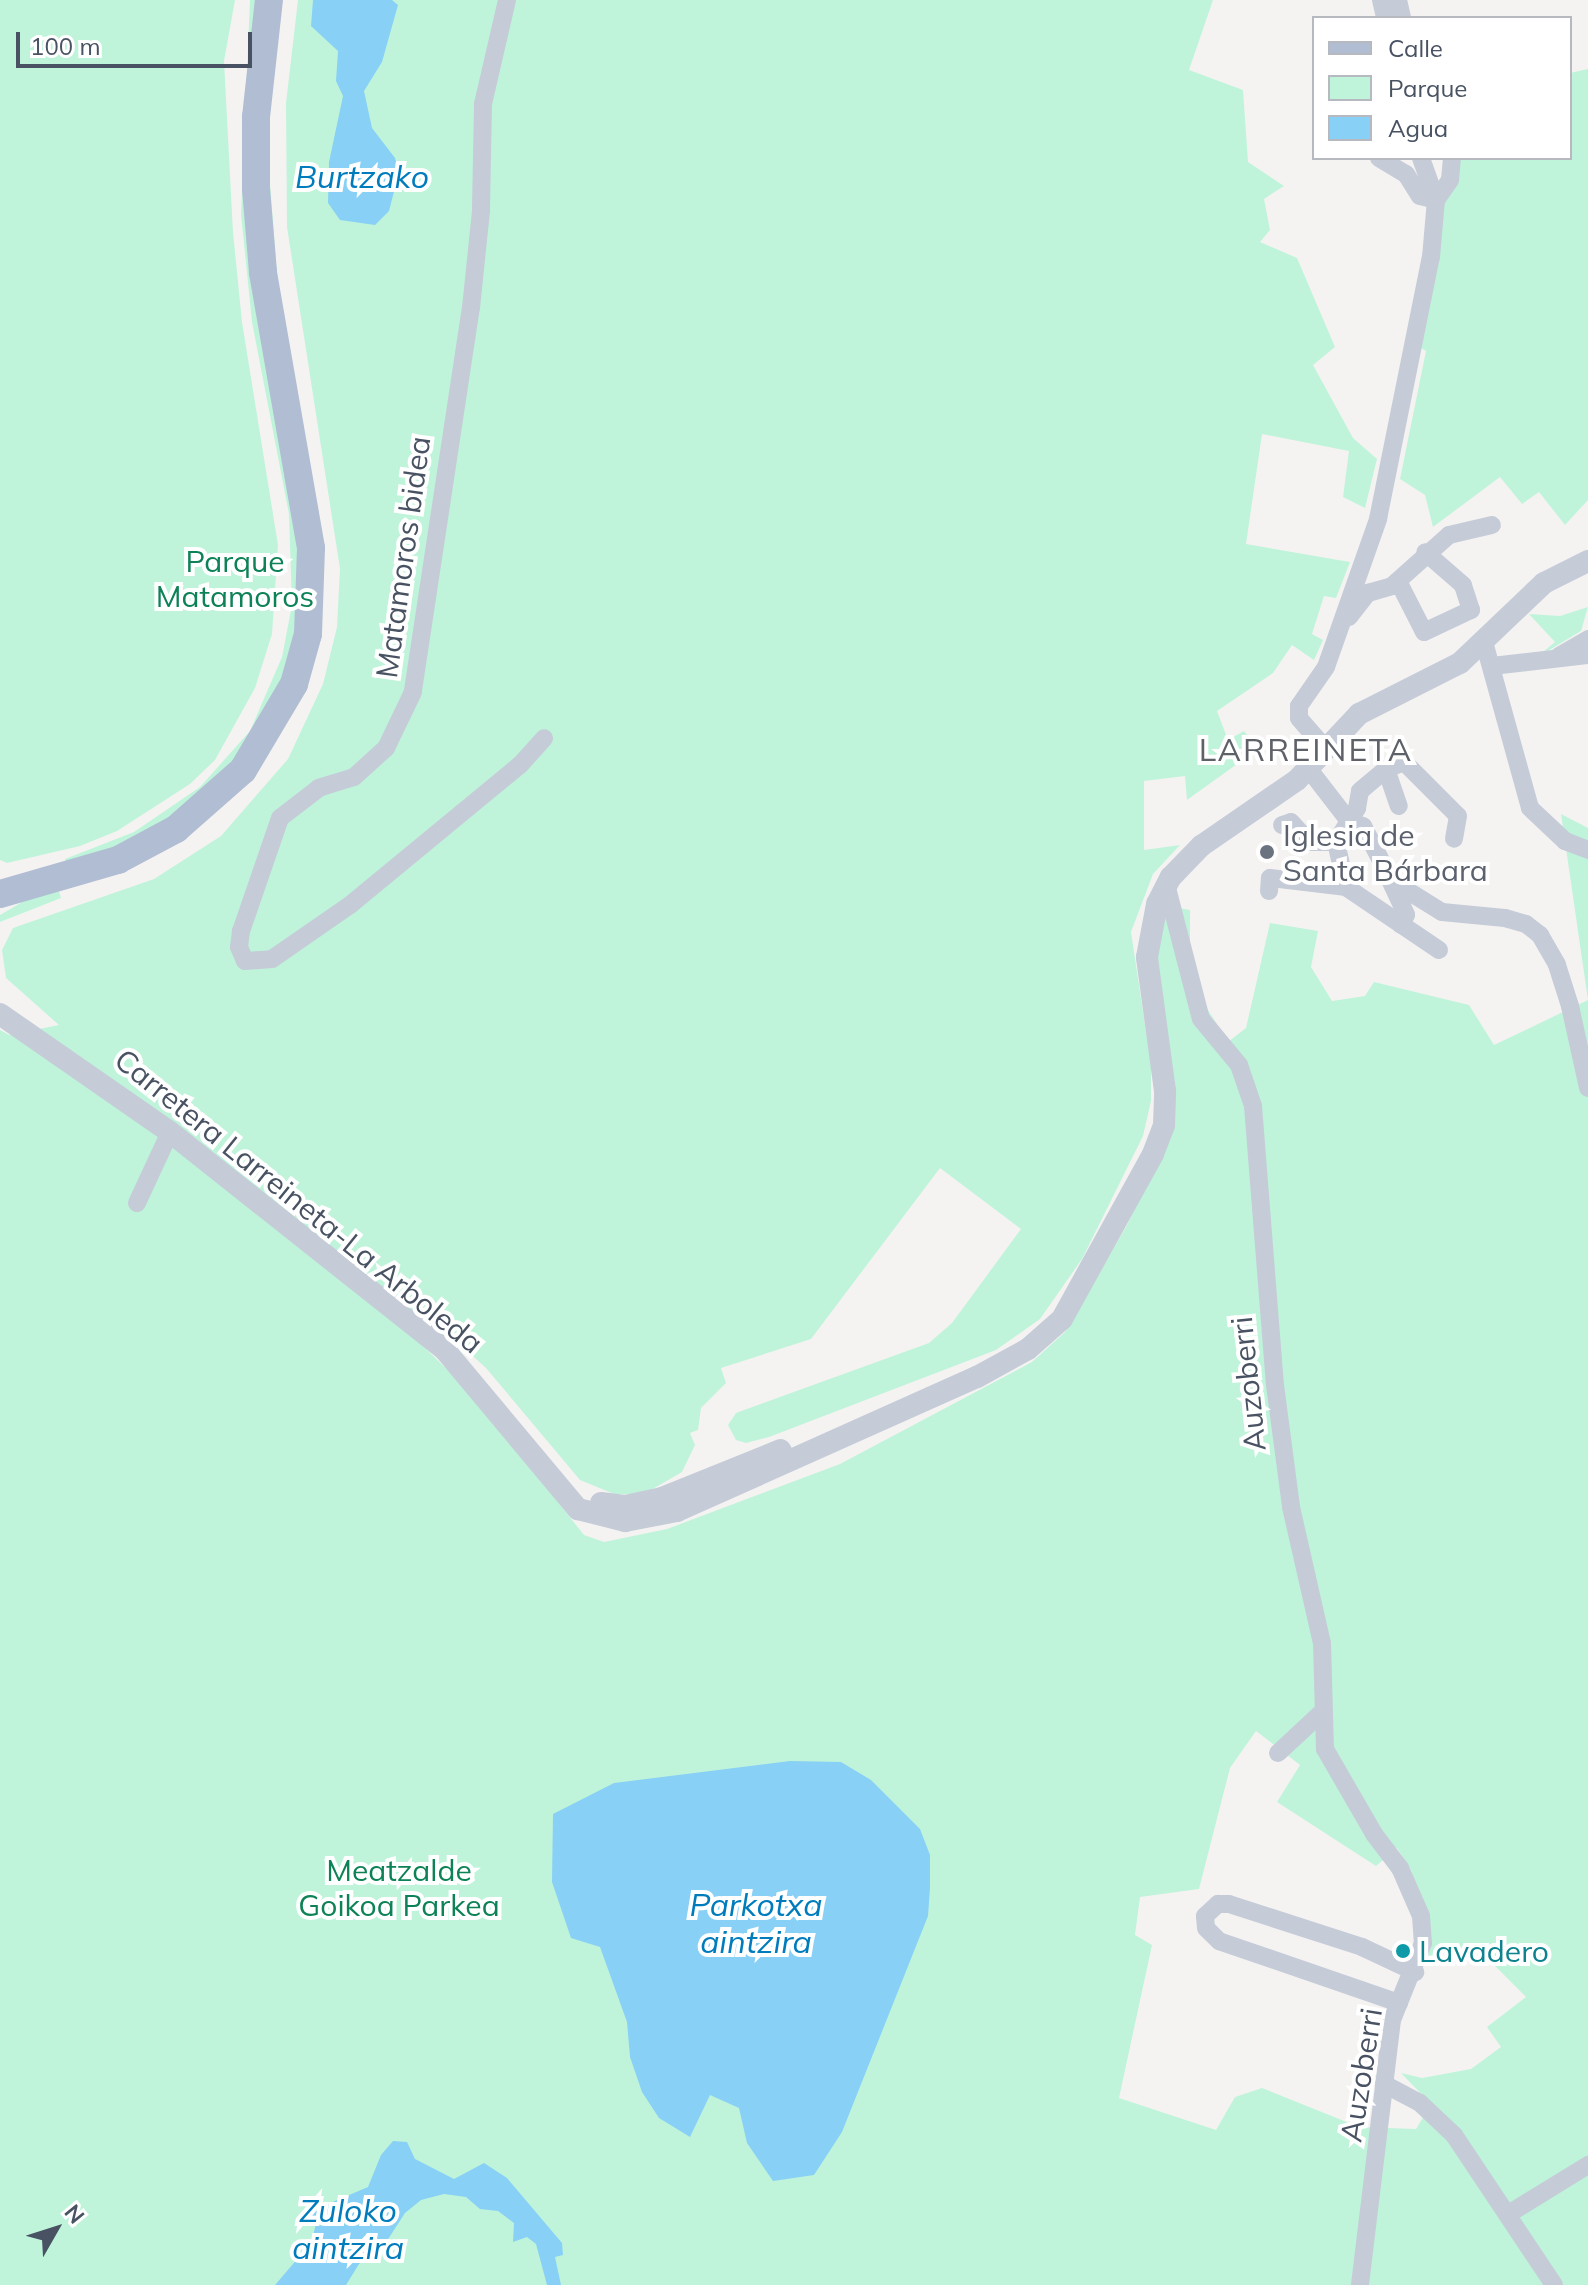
<!DOCTYPE html>
<meta charset="utf-8">
<style>
body{margin:0}
#map{position:relative;width:1588px;height:2285px;overflow:hidden;background:#f5f3f2;font-family:Mulish,sans-serif}
div>[style]{position:absolute}
[style*='--x']{left:calc(var(--x)*1px);top:calc(var(--y)*1px);width:calc(var(--w)*1px);rotate:calc(var(--a)*1deg)}
.green>*{inset:0;background:#bff4db}
.water>*{inset:0;background:#88d0f5}
.minor>*{height:18px;margin:-9px;padding:0 9px;transform-origin:9px;border-radius:9px;background:#c5ccd8}
.tertiary>*{height:22px;margin:-11px;padding:0 11px;transform-origin:11px;border-radius:11px;background:#c5ccd8}
.primary>*{height:28px;margin:-14px;padding:0 14px;transform-origin:14px;border-radius:14px;background:#b0bdd3}
.dots>*{width:22px;height:22px;translate:-50% -50%;box-sizing:border-box;border:4px solid #fff;border-radius:50%}
span{translate:-50% -50%;white-space:nowrap;text-align:center;line-height:1.15;-webkit-text-stroke:8px #fff;paint-order:stroke}
.street-label{font-size:30px;color:#485262}
.park-label{font-size:30px;color:#0e8257}
.worship-label{font-size:30px;color:#5b616d}
.left{translate:0 -50%;text-align:left}
.culture-label{font-size:30px;color:#0d838f}
.water-label{font-size:32px;color:#007cbd;font-style:italic}
.neighbourhood-label{font-size:32px;color:#5e6168;letter-spacing:2px}
.legend{position:absolute;left:1312px;top:16px;width:260px;height:144px;box-sizing:border-box;background:#fff;border:2px solid #b6bac0;margin:0;padding:10px 14px;list-style:none;font-size:24px;color:#485262}
.legend li{display:flex;align-items:center;gap:16px;height:40px}
.legend b{width:40px;border:2px solid #b6bac0}
.north{position:absolute;left:16px;top:2189px;width:80px;height:80px;-webkit-text-stroke:6px #fff;paint-order:stroke;rotate:51deg;font-size:22px;font-weight:700;line-height:32px;text-align:center;color:#485262}
.north::after{content:'';display:block;margin:auto;width:28px;height:36px;background:#485262;clip-path:polygon(50% 0,100% 100%,50% 72%,0 100%)}
.scale{position:absolute;left:16px;top:32px;width:236px;height:36px;box-sizing:border-box;border:4px solid #485262;border-top:0;padding-left:10px;font-size:24px;line-height:28px;white-space:nowrap;color:#485262;-webkit-text-stroke:6px #fff;paint-order:stroke}
</style>
<div id="map">
<div class="green">
<div style="clip-path:polygon(0 0,235px 0,224px 61px,233px 232px,242px 322px,278px 545px,272px 634px,255px 688px,215px 760px,190px 784px,117px 831px,80px 846px,7px 863px,0 860px)"></div>
<div style="clip-path:polygon(250px 0,256px 0,295px 510px,300px 603px,289px 660px,271px 707px,233px 766px,161px 828px,67px 866px,65px 859px,134px 832px,200px 787px,250px 731px,282px 657px,292px 605px,289px 514px,252px 322px,241px 214px)"></div>
<div style="clip-path:polygon(evenodd,298px 0,1213px 0,1189px 70px,1243px 90px,1248px 162px,1284px 186px,1264px 199px,1270px 230px,1260px 242px,1297px 258px,1335px 347px,1313px 365px,1353px 438px,1377px 459px,1365px 508px,1343px 497px,1349px 451px,1262px 434px,1246px 544px,1350px 562px,1336px 598px,1324px 596px,1312px 634px,1323px 640px,1314px 660px,1292px 645px,1273px 673px,1217px 711px,1228px 740px,1244px 731px,1258px 749px,1187px 800px,1185px 776px,1144px 781px,1144px 850px,1180px 845px,1153px 874px,1131px 932px,1151px 1065px,1151px 1101px,1143px 1136px,1082px 1259px,1040px 1319px,996px 1350px,769px 1437px,746px 1443px,736px 1440px,728px 1425px,736px 1413px,929px 1343px,952px 1323px,1021px 1229px,940px 1168px,811px 1339px,721px 1368px,726px 1383px,701px 1408px,698px 1430px,690px 1433px,695px 1445px,682px 1472px,644px 1494px,614px 1494px,580px 1480px,486px 1368px,413px 1302px,416px 1339px,472px 1394px,584px 1535px,604px 1542px,667px 1529px,840px 1464px,1032px 1362px,1065px 1332px,1127px 1225px,1172px 1133px,1175px 1087px,1164px 1039px,1157px 949px,1168px 906px,1190px 910px,1190px 944px,1203px 1002px,1228px 1042px,1246px 1028px,1270px 923px,1318px 931px,1311px 967px,1332px 1001px,1365px 996px,1374px 982px,1469px 1005px,1494px 1045px,1588px 1000px,1588px 2285px,0 2285px,0 1030px,9px 1035px,59px 1025px,6px 978px,2px 950px,13px 928px,154px 879px,221px 836px,288px 759px,323px 684px,337px 627px,340px 569px,287px 227px,286px 103px,298px 0,1256px 1731px,1300px 1765px,1277px 1802px,1376px 1866px,1397px 1848px,1411px 1870px,1430px 1937px,1428px 1956px,1467px 1948px,1483px 1954px,1526px 1997px,1487px 2027px,1501px 2047px,1471px 2069px,1422px 2078px,1401px 2073px,1431px 2104px,1416px 2129px,1359px 2127px,1262px 2088px,1235px 2097px,1216px 2130px,1119px 2098px,1152px 1945px,1135px 1935px,1140px 1897px,1199px 1889px,1230px 1768px,1256px 1731px)"></div>
<div style="clip-path:polygon(1588px 69px,1588px 500px,1565px 525px,1539px 492px,1522px 504px,1500px 477px,1433px 527px,1425px 495px,1400px 479px,1426px 351px,1419px 347px,1440px 211px,1458px 158px,1570px 158px,1570px 73px)"></div>
<div style="clip-path:polygon(1588px 607px,1581px 631px,1536px 658px,1555px 642px,1529px 614px,1560px 616px)"></div>
<div style="clip-path:polygon(1561px 814px,1588px 828px,1588px 1000px)"></div>
<div style="clip-path:polygon(59px 891px,61px 898px,0 922px,0 915px,24px 901px)"></div>
</div>
<div class="water">
<div style="clip-path:polygon(313px 0,392px 0,398px 5px,382px 62px,364px 91px,372px 128px,395px 158px,399px 172px,389px 211px,375px 225px,340px 220px,328px 203px,329px 162px,343px 96px,336px 81px,338px 51px,311px 26px)"></div>
<div style="clip-path:polygon(790px 1761px,841px 1762px,871px 1780px,920px 1829px,930px 1855px,930px 1888px,928px 1916px,842px 2132px,814px 2175px,773px 2181px,747px 2143px,739px 2108px,710px 2095px,690px 2137px,659px 2118px,642px 2092px,630px 2057px,627px 2022px,600px 1947px,571px 1938px,552px 1882px,553px 1814px,614px 1783px)"></div>
<div style="clip-path:polygon(393px 2141px,407px 2142px,415px 2159px,454px 2179px,484px 2163px,507px 2178px,562px 2243px,563px 2255px,555px 2257px,561px 2285px,547px 2285px,536px 2244px,527px 2237px,513px 2242px,514px 2223px,498px 2211px,480px 2209px,466px 2197px,444px 2194px,421px 2200px,405px 2213px,383px 2247px,359px 2264px,346px 2285px,275px 2285px,311px 2243px,316px 2224px,308px 2224px,316px 2209px,368px 2187px,381px 2155px)"></div>
</div>
<div class="minor">
<div style="--x:507;--y:0;--w:107;--a:103"></div>
<div style="--x:483;--y:104;--w:107;--a:91.1"></div>
<div style="--x:481;--y:211;--w:97;--a:95.9"></div>
<div style="--x:471;--y:307;--w:389;--a:98.6"></div>
<div style="--x:413;--y:692;--w:62;--a:115.7"></div>
<div style="--x:386;--y:748;--w:43;--a:137.8"></div>
<div style="--x:354;--y:777;--w:37;--a:163"></div>
<div style="--x:319;--y:788;--w:49;--a:142.4"></div>
<div style="--x:280;--y:818;--w:120;--a:109"></div>
<div style="--x:241;--y:931;--w:16;--a:97"></div>
<div style="--x:239;--y:947;--w:15;--a:67"></div>
<div style="--x:245;--y:961;--w:27;--a:-4"></div>
<div style="--x:272;--y:959;--w:95;--a:-34.7"></div>
<div style="--x:350;--y:905;--w:220;--a:-39.5"></div>
<div style="--x:520;--y:765;--w:36;--a:-48"></div>
<div style="--x:1381;--y:0;--w:18;--a:77"></div>
<div style="--x:1398;--y:0;--w:18;--a:77"></div>
<div style="--x:1379;--y:158;--w:31;--a:31"></div>
<div style="--x:1406;--y:174;--w:26;--a:58"></div>
<div style="--x:1420;--y:196;--w:16;--a:14"></div>
<div style="--x:1436;--y:200;--w:24;--a:-55"></div>
<div style="--x:1450;--y:180;--w:22;--a:-85"></div>
<div style="--x:1398;--y:581;--w:57;--a:63"></div>
<div style="--x:1424;--y:632;--w:52;--a:-25.1"></div>
<div style="--x:1471;--y:610;--w:26;--a:-108"></div>
<div style="--x:1463;--y:585;--w:50;--a:-139"></div>
<div style="--x:1349;--y:617;--w:31;--a:-52"></div>
<div style="--x:1368;--y:593;--w:25;--a:-16"></div>
<div style="--x:1392;--y:586;--w:76;--a:-41.8"></div>
<div style="--x:1449;--y:535;--w:44;--a:-13.1"></div>
<div style="--x:1484;--y:642;--w:172;--a:74.5"></div>
<div style="--x:1530;--y:808;--w:48;--a:43.3"></div>
<div style="--x:1565;--y:841;--w:25;--a:21"></div>
<div style="--x:1559;--y:656;--w:34;--a:-30"></div>
<div style="--x:1492;--y:666;--w:97;--a:-6.5"></div>
<div style="--x:1324;--y:747;--w:38;--a:-131"></div>
<div style="--x:1299;--y:718;--w:12;--a:-90"></div>
<div style="--x:1299;--y:706;--w:47;--a:-55.3"></div>
<div style="--x:1326;--y:667;--w:157;--a:-70.6"></div>
<div style="--x:1378;--y:519;--w:267;--a:-78.6"></div>
<div style="--x:1431;--y:257;--w:57;--a:-85"></div>
<div style="--x:1436;--y:200;--w:45;--a:-109.7"></div>
<div style="--x:1308;--y:768;--w:67;--a:52.3"></div>
<div style="--x:1349;--y:821;--w:15;--a:20"></div>
<div style="--x:1363;--y:826;--w:54;--a:62.5"></div>
<div style="--x:1388;--y:874;--w:17;--a:45"></div>
<div style="--x:1400;--y:886;--w:49;--a:31.8"></div>
<div style="--x:1442;--y:912;--w:63;--a:5.4"></div>
<div style="--x:1505;--y:918;--w:22;--a:16"></div>
<div style="--x:1526;--y:924;--w:18;--a:38"></div>
<div style="--x:1540;--y:935;--w:34;--a:60"></div>
<div style="--x:1557;--y:965;--w:43;--a:72.4"></div>
<div style="--x:1570;--y:1006;--w:84;--a:77.6"></div>
<div style="--x:1386;--y:769;--w:39;--a:71"></div>
<div style="--x:1282;--y:825;--w:9;--a:-18"></div>
<div style="--x:1291;--y:822;--w:27;--a:48"></div>
<div style="--x:1309;--y:842;--w:27;--a:0"></div>
<div style="--x:1390;--y:880;--w:38;--a:65"></div>
<div style="--x:1406;--y:915;--w:11;--a:117"></div>
<div style="--x:1166;--y:884;--w:139;--a:75.5"></div>
<div style="--x:1201;--y:1019;--w:60;--a:50.4"></div>
<div style="--x:1239;--y:1065;--w:43;--a:71.1"></div>
<div style="--x:1253;--y:1106;--w:280;--a:85.5"></div>
<div style="--x:1275;--y:1385;--w:123;--a:82.5"></div>
<div style="--x:1291;--y:1507;--w:139;--a:77.2"></div>
<div style="--x:1322;--y:1643;--w:106;--a:88.4"></div>
<div style="--x:1325;--y:1749;--w:98;--a:60"></div>
<div style="--x:1374;--y:1834;--w:43;--a:52.6"></div>
<div style="--x:1400;--y:1868;--w:52;--a:66.4"></div>
<div style="--x:1421;--y:1916;--w:27;--a:86"></div>
<div style="--x:1423;--y:1943;--w:83;--a:111.9"></div>
<div style="--x:1392;--y:2020;--w:267;--a:96.9"></div>
<div style="--x:1269;--y:891;--w:13;--a:-86"></div>
<div style="--x:1270;--y:878;--w:77;--a:6.8"></div>
<div style="--x:1439;--y:950;--w:112;--a:-145.9"></div>
<div style="--x:1346;--y:887;--w:46;--a:-102.5"></div>
<div style="--x:1336;--y:842;--w:40;--a:-58"></div>
<div style="--x:1357;--y:808;--w:17;--a:-80"></div>
<div style="--x:1360;--y:791;--w:34;--a:-40"></div>
<div style="--x:1386;--y:769;--w:19;--a:-21"></div>
<div style="--x:1404;--y:762;--w:76;--a:45"></div>
<div style="--x:1458;--y:816;--w:23;--a:100"></div>
<div style="--x:137;--y:1203;--w:78;--a:-65.1"></div>
<div style="--x:1278;--y:1753;--w:59;--a:-42.9"></div>
<div style="--x:1399;--y:2003;--w:190;--a:-161"></div>
<div style="--x:1219;--y:1941;--w:18;--a:-135"></div>
<div style="--x:1206;--y:1928;--w:12;--a:-95"></div>
<div style="--x:1205;--y:1916;--w:18;--a:-43"></div>
<div style="--x:1218;--y:1904;--w:11;--a:0"></div>
<div style="--x:1229;--y:1904;--w:140;--a:17.9"></div>
<div style="--x:1362;--y:1947;--w:59;--a:25.3"></div>
<div style="--x:1384;--y:2084;--w:41;--a:27.8"></div>
<div style="--x:1420;--y:2103;--w:47;--a:43.3"></div>
<div style="--x:1454;--y:2135;--w:180;--a:56.3"></div>
<div style="--x:1510;--y:2213;--w:92;--a:-31.6"></div>
</div>
<div class="tertiary">
<div style="--x:0;--y:1014;--w:207;--a:34.8"></div>
<div style="--x:170;--y:1132;--w:350;--a:38.4"></div>
<div style="--x:444;--y:1349;--w:209;--a:50.1"></div>
<div style="--x:578;--y:1509;--w:49;--a:14.3"></div>
<div style="--x:625;--y:1521;--w:53;--a:-10.9"></div>
<div style="--x:677;--y:1511;--w:329;--a:-24.1"></div>
<div style="--x:977;--y:1377;--w:58;--a:-28.8"></div>
<div style="--x:1028;--y:1349;--w:45;--a:-41.4"></div>
<div style="--x:1062;--y:1319;--w:188;--a:-61.1"></div>
<div style="--x:1153;--y:1154;--w:31;--a:-69"></div>
<div style="--x:1164;--y:1125;--w:34;--a:-88"></div>
<div style="--x:1165;--y:1091;--w:135;--a:-97.7"></div>
<div style="--x:1147;--y:957;--w:54;--a:-79.3"></div>
<div style="--x:1157;--y:904;--w:30;--a:-63"></div>
<div style="--x:1171;--y:877;--w:43;--a:-45.9"></div>
<div style="--x:1201;--y:846;--w:116;--a:-34.5"></div>
<div style="--x:1297;--y:780;--w:91;--a:-46.8"></div>
<div style="--x:1359;--y:714;--w:113;--a:-26.8"></div>
<div style="--x:1460;--y:663;--w:116;--a:-43.6"></div>
<div style="--x:1544;--y:583;--w:49;--a:-26.6"></div>
<div style="--x:601;--y:1503;--w:24;--a:7"></div>
<div style="--x:625;--y:1506;--w:38;--a:-12"></div>
<div style="--x:662;--y:1498;--w:128;--a:-22"></div>
</div>
<div class="primary">
<div style="--x:0;--y:894;--w:123;--a:-16.1"></div>
<div style="--x:118;--y:860;--w:66;--a:-28.1"></div>
<div style="--x:176;--y:829;--w:89;--a:-41.4"></div>
<div style="--x:243;--y:770;--w:100;--a:-59.3"></div>
<div style="--x:294;--y:684;--w:52;--a:-74.4"></div>
<div style="--x:308;--y:634;--w:86;--a:-88"></div>
<div style="--x:311;--y:548;--w:280;--a:-99.9"></div>
<div style="--x:263;--y:272;--w:83;--a:-94.8"></div>
<div style="--x:256;--y:189;--w:72;--a:-90"></div>
<div style="--x:256;--y:117;--w:118;--a:-83.7"></div>
</div>
<div class="dots">
<div style="left:1267px;top:852px;background:#6b7280"></div>
<div style="left:1403px;top:1951px;background:#0f9aa8"></div>
</div>
<div class="street-label">
<span style="left:403px;top:557px;rotate:-82deg">Matamoros bidea</span>
<span style="left:299px;top:1201px;rotate:39deg">Carretera Larreineta-La Arboleda</span>
<span style="left:1248px;top:1384px;rotate:-96deg">Auzoberri</span>
<span style="left:1361px;top:2075px;rotate:-81deg">Auzoberri</span>
</div>
<div class="park-label">
<span style="left:235px;top:578px">Parque<br>Matamoros</span>
<span style="left:399px;top:1887px">Meatzalde<br>Goikoa Parkea</span>
</div>
<div class="worship-label">
<span class="left" style="left:1283px;top:852px">Iglesia de<br>Santa Bárbara</span>
</div>
<div class="culture-label">
<span class="left" style="left:1419px;top:1951px">Lavadero</span>
</div>
<div class="water-label">
<span style="left:362px;top:176px">Burtzako</span>
<span style="left:756px;top:1923px">Parkotxa<br>aintzira</span>
<span style="left:348px;top:2229px">Zuloko<br>aintzira</span>
</div>
<div class="neighbourhood-label">
<span style="left:1306px;top:749px">LARREINETA</span>
</div>
<ul class="legend">
<li><b style="height:10px;background:#b0bdd3"></b>Calle</li>
<li><b style="height:22px;background:#bff4db"></b>Parque</li>
<li><b style="height:22px;background:#88d0f5"></b>Agua</li>
</ul>
<div class="north">N</div>
<div class="scale">100 m</div>
</div>
